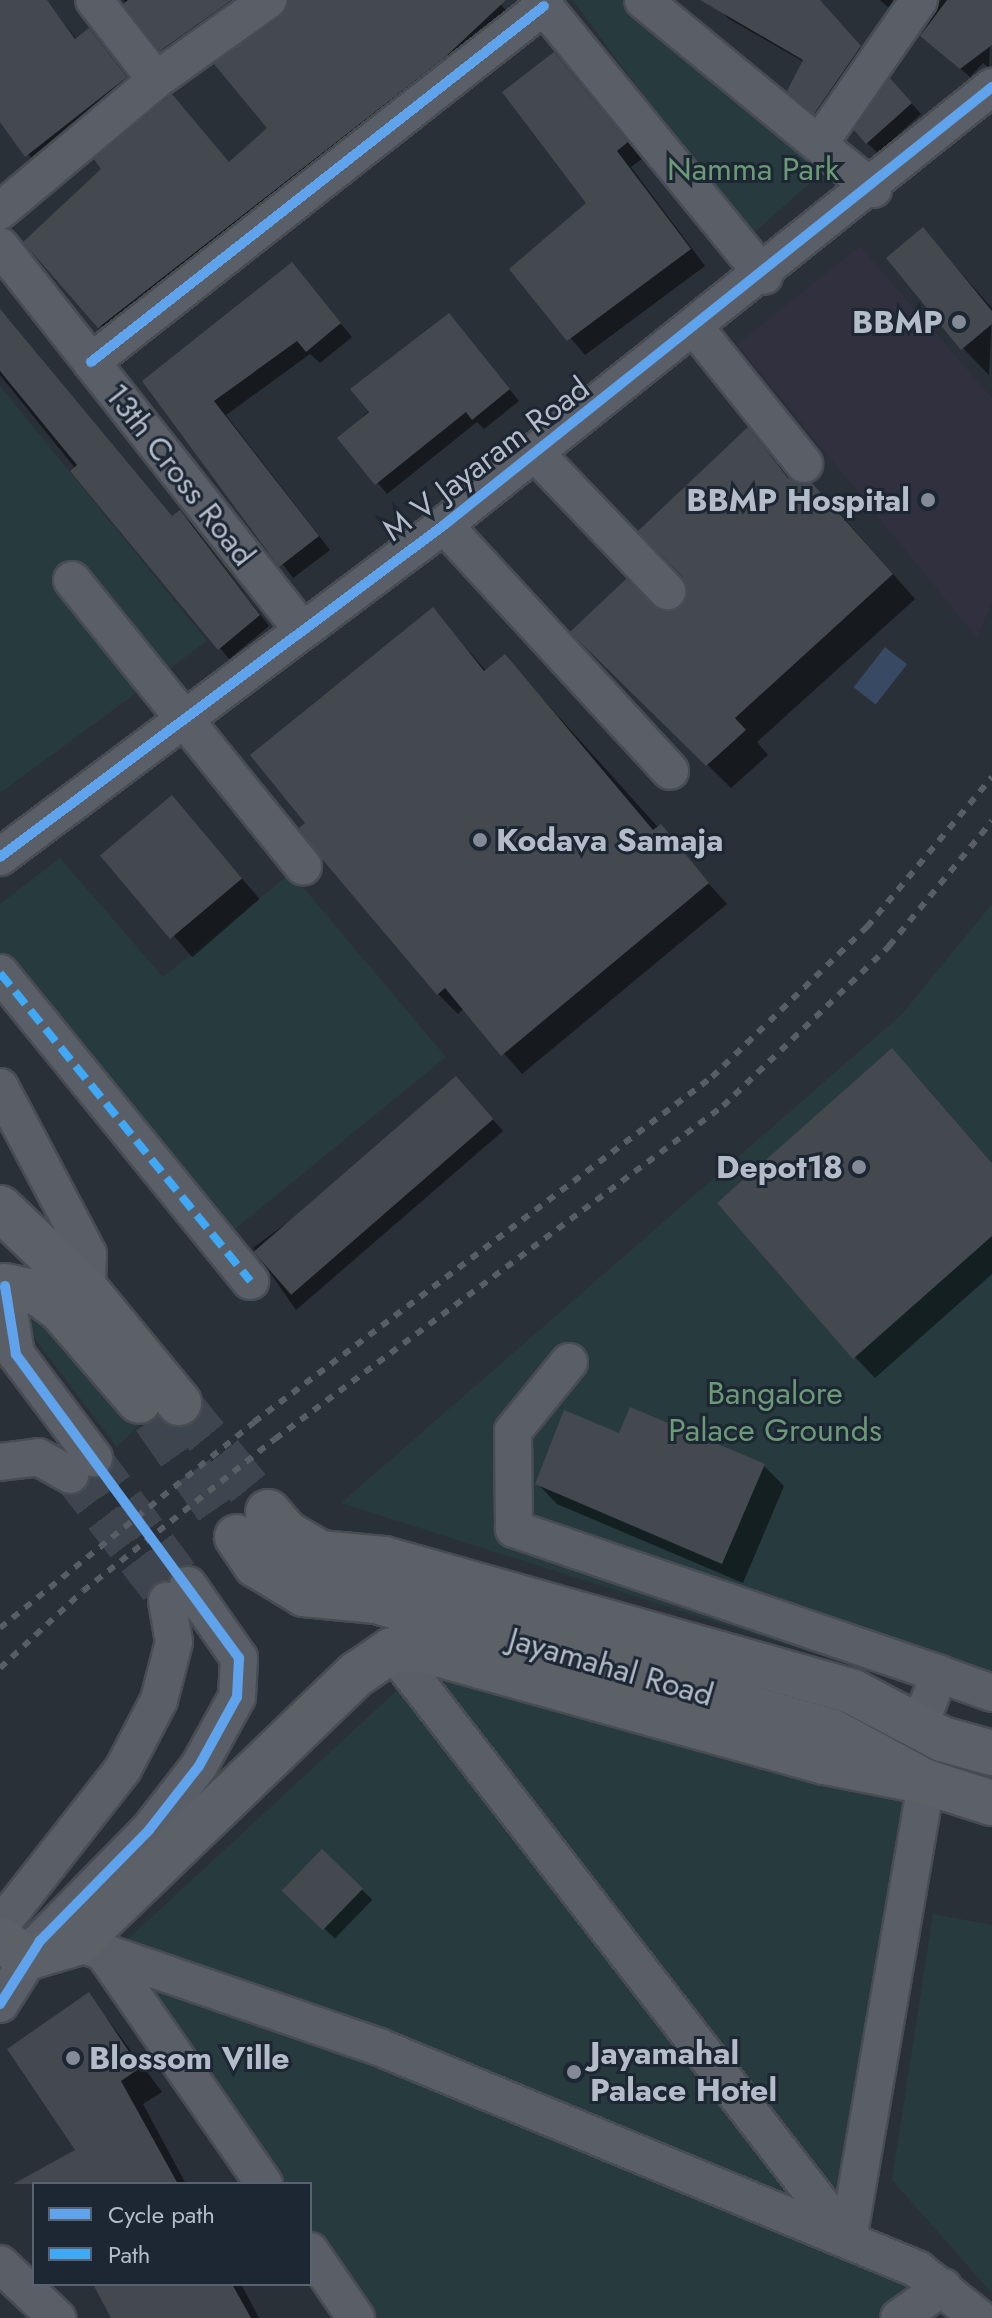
<!DOCTYPE html>
<style>
body{margin:0}
#map{position:relative;width:992px;height:2318px;overflow:hidden;background:#2a3038;font-family:Jost,sans-serif}
div>[style]{position:absolute}
[style*='--x']{left:calc(var(--x)*1px);top:calc(var(--y)*1px);width:calc(var(--w)*1px);rotate:calc(var(--a)*1deg)}
.medical>*{inset:0;background:#31303e}
.green>*{inset:0;background:#273a3e}
.water>*{inset:0;background:#384963;transform-origin:0 0}
.shadow>*{inset:0;background:#0007;transform-origin:0 0}
.building>*{inset:0;background:#444950;transform-origin:0 0}
.minor-tunnel>*{height:36px;margin-top:-18px;transform-origin:0;background:repeating-linear-gradient(90deg,#3f454e 0 36px,transparent 0 54px)}
.major-tunnel>*{height:44px;margin-top:-22px;transform-origin:0;background:repeating-linear-gradient(90deg,#3f454e 0 44px,transparent 0 66px)}
.roads{filter:drop-shadow(2px 0 #484c53) drop-shadow(-2px 0 #484c53) drop-shadow(0 2px #484c53) drop-shadow(0 -2px #484c53)}
.minor>*{height:36px;margin:-18px;padding:0 18px;transform-origin:18px;border-radius:18px;background:#5a5e66}
.major>*{height:44px;margin:-22px;padding:0 22px;transform-origin:22px;border-radius:22px;background:#5c6168}
.rail>*{height:6px;margin-top:-3px;transform-origin:0;background:repeating-linear-gradient(90deg,#595d64 0 8px,transparent 0 16px)}
.quiet>*{height:8px;margin-top:-4px;transform-origin:0;background:repeating-linear-gradient(90deg,#3fa9f5 0 16px,transparent 0 24px)}
.cycleway>*{height:10px;margin:-5px;padding:0 5px;transform-origin:5px;border-radius:5px;background:#60a3ed}
.dots>*{width:22px;height:22px;translate:-50% -50%;box-sizing:border-box;border:4px solid #1d2633;border-radius:50%}
span{translate:-50% -50%;white-space:nowrap;text-align:center;line-height:1.15;-webkit-text-stroke:6px #1d2633;paint-order:stroke}
.park-label{font-size:32px;color:#6b9a76}
.poi-label{font-size:32px;color:#b4bcc9;font-weight:700}
.right{translate:-100% -50%;text-align:right}
.left{translate:0 -50%;text-align:left}
.street-label{font-size:32px;color:#b4bcc9}
.legend{position:absolute;left:32px;top:2182px;width:280px;height:104px;box-sizing:border-box;background:#1d2633;border:2px solid #59626f;margin:0;padding:10px 14px;list-style:none;font-size:24px;color:#b4bcc9}
.legend li{display:flex;align-items:center;gap:16px;height:40px}
.legend b{width:40px;border:2px solid #59626f}
</style>
<div id="map">
<div class="medical">
<div style="clip-path:polygon(860px 246px,992px 398px,992px 602px,977px 638px,737px 344px)"></div>
</div>
<div class="green">
<div style="clip-path:polygon(573px 0,626px 0,825px 170px,748px 238px)"></div>
<div style="clip-path:polygon(0 386px,207px 641px,0 793px)"></div>
<div style="clip-path:polygon(60px 858px,163px 977px,291px 873px,446px 1057px,230px 1233px,0 960px,0 904px)"></div>
<div style="clip-path:polygon(992px 904px,992px 1710px,341px 1503px,902px 1014px)"></div>
<div style="clip-path:polygon(45px 1310px,140px 1424px,117px 1447px,26px 1327px,30px 1312px)"></div>
<div style="clip-path:polygon(433px 1671px,912px 1802px,842px 2223px)"></div>
<div style="clip-path:polygon(407px 1681px,822px 2221px,116px 1950px)"></div>
<div style="clip-path:polygon(933px 1914px,992px 1925px,992px 2293px,892px 2180px)"></div>
<div style="clip-path:polygon(124px 1965px,938px 2287px,896px 2318px,365px 2318px,310px 2237px,310px 2184px,274px 2184px)"></div>
</div>
<div class="water">
<div style="left:885px;top:647px;width:28px;height:51px;rotate:38deg"></div>
</div>
<div class="shadow">
<div style="clip-path:polygon(46px 0,77px 40px,89px 31px,136px 88px,37px 165px,0 118px,0 37px)"></div>
<div style="clip-path:polygon(123px 0,257px 0,172px 60px)"></div>
<div style="clip-path:polygon(318px 0,497px 0,510px 15px,110px 337px,26px 242px,230px 165px,270px 128px)"></div>
<div style="clip-path:polygon(726px 0,818px 0,869px 57px,825px 121px,799px 100px,804px 62px,729px 19px,720px 10px)"></div>
<div style="clip-path:polygon(880px 0,911px 0,898px 16px)"></div>
<div style="clip-path:polygon(941px 0,992px 0,989px 68px,983px 63px,970px 77px,922px 35px)"></div>
<div style="clip-path:polygon(554px 55px,642px 159px,631px 167px,705px 266px,585px 355px,512px 269px,589px 203px)"></div>
<div style="clip-path:polygon(901px 91px,921px 114px,878px 153px,867px 143px)"></div>
<div style="clip-path:polygon(923px 230px,992px 308px,989px 375px,963px 348px)"></div>
<div style="clip-path:polygon(292px 265px,352px 337px,320px 363px,310px 354px,226px 415px,330px 550px,293px 578px,145px 382px)"></div>
<div style="clip-path:polygon(0 310px,172px 518px,180px 512px,190px 522px,269px 626px,229px 659px,0 375px)"></div>
<div style="clip-path:polygon(459px 326px,519px 401px,484px 429px,477px 422px,387px 494px,340px 438px)"></div>
<div style="clip-path:polygon(748px 430px,793px 481px,812px 484px,836px 509px,915px 599px,757px 742px,768px 755px,731px 788px,573px 632px,684px 607px,685px 576px)"></div>
<div style="clip-path:polygon(433px 610px,487px 672px,505px 657px,727px 904px,522px 1074px,464px 1008px,458px 1014px,438px 994px,324px 858px)"></div>
<div style="left:171px;top:797px;width:135px;height:89px;rotate:49deg"></div>
<div style="clip-path:polygon(912px 1071px,992px 1163px,992px 1274px,875px 1378px,855px 1357px)"></div>
<div style="clip-path:polygon(466px 1090px,503px 1131px,296px 1310px,253px 1248px)"></div>
<div style="clip-path:polygon(620px 1436px,764px 1466px,784px 1486px,743px 1583px,557px 1504px,537px 1483px)"></div>
<div style="left:322px;top:1851px;width:70px;height:54px;rotate:44deg"></div>
<div style="clip-path:polygon(89px 1995px,162px 2092px,143px 2104px,186px 2184px,40px 2184px,78px 2150px)"></div>
<div style="clip-path:polygon(95px 2284px,241px 2284px,259px 2318px,114px 2318px)"></div>
</div>
<div class="building">
<div style="clip-path:polygon(0 0,47px 0,75px 39px,89px 28px,127px 77px,25px 157px,0 122px)"></div>
<div style="clip-path:polygon(128px 0,232px 0,160px 51px,123px 4px)"></div>
<div style="clip-path:polygon(289px 0,506px 0,443px 59px,98px 328px,23px 242px,101px 169px,94px 159px,172px 94px,229px 162px,267px 128px,214px 64px,280px 17px)"></div>
<div style="clip-path:polygon(700px 0,820px 0,861px 46px,814px 114px,787px 91px,803px 60px)"></div>
<div style="clip-path:polygon(947px 0,992px 0,992px 45px,960px 69px,920px 36px)"></div>
<div style="clip-path:polygon(554px 52px,628px 142px,617px 151px,691px 249px,567px 341px,509px 269px,586px 203px,502px 92px)"></div>
<div style="clip-path:polygon(890px 78px,912px 103px,866px 144px,854px 130px)"></div>
<div style="clip-path:polygon(923px 227px,992px 311px,992px 324px,961px 350px,886px 258px)"></div>
<div style="clip-path:polygon(292px 262px,341px 323px,306px 352px,297px 341px,214px 401px,319px 536px,279px 567px,142px 381px)"></div>
<div style="clip-path:polygon(0 309px,172px 516px,180px 510px,260px 615px,218px 650px,70px 471px,77px 465px,0 371px)"></div>
<div style="clip-path:polygon(449px 313px,510px 389px,472px 420px,466px 412px,375px 485px,337px 438px,369px 412px,350px 389px)"></div>
<div style="clip-path:polygon(748px 427px,788px 478px,812px 483px,893px 574px,735px 718px,746px 730px,706px 766px,570px 632px,626px 579px,660px 611px,682px 606px,683px 577px,638px 531px)"></div>
<div style="clip-path:polygon(433px 607px,484px 671px,505px 654px,653px 830px,661px 824px,709px 883px,501px 1056px,445px 988px,437px 995px,322px 859px,299px 828px,305px 823px,250px 755px)"></div>
<div style="left:172px;top:795px;width:109px;height:94px;rotate:50deg"></div>
<div style="clip-path:polygon(892px 1048px,992px 1163px,992px 1236px,853px 1359px,717px 1203px)"></div>
<div style="left:456px;top:1076px;width:57px;height:268px;rotate:49deg"></div>
<div style="clip-path:polygon(630px 1407px,765px 1464px,722px 1564px,535px 1484px,564px 1410px,619px 1433px)"></div>
<div style="left:322px;top:1849px;width:57px;height:58px;rotate:44deg"></div>
<div style="clip-path:polygon(89px 1992px,140px 2068px,121px 2081px,178px 2184px,13px 2184px,75px 2150px,7px 2049px)"></div>
<div style="clip-path:polygon(93px 2284px,232px 2284px,251px 2318px,111px 2318px)"></div>
</div>
<div class="minor-tunnel">
<div style="--x:94;--y:1458;--w:158;--a:53.5"></div>
<div style="--x:70;--y:1475;--w:159;--a:52.4"></div>
</div>
<div class="major-tunnel">
<div style="--x:179;--y:1403;--w:141;--a:50.8"></div>
<div style="--x:154;--y:1418;--w:145;--a:55.1"></div>
</div>
<div class="roads">
<div class="minor">
<div style="--x:94;--y:0;--w:101;--a:52.2"></div>
<div style="--x:539;--y:0;--w:356;--a:50.8"></div>
<div style="--x:643;--y:0;--w:298;--a:39.4"></div>
<div style="--x:819;--y:144;--w:175;--a:-55.2"></div>
<div style="--x:0;--y:211;--w:204;--a:-40"></div>
<div style="--x:156;--y:80;--w:138;--a:-35.5"></div>
<div style="--x:0;--y:246;--w:487;--a:51.8"></div>
<div style="--x:696;--y:329;--w:173;--a:51.3"></div>
<div style="--x:91;--y:362;--w:576;--a:-38.16"></div>
<div style="--x:536;--y:454;--w:190;--a:46.3"></div>
<div style="--x:444;--y:525;--w:334;--a:47.4"></div>
<div style="--x:72;--y:580;--w:368;--a:51.1"></div>
<div style="--x:0;--y:857;--w:554;--a:-36.79"></div>
<div style="--x:444;--y:525;--w:702;--a:-38.63"></div>
<div style="--x:0;--y:973;--w:397;--a:50.9"></div>
<div style="--x:0;--y:1087;--w:189;--a:62.2"></div>
<div style="--x:88;--y:1254;--w:37;--a:92"></div>
<div style="--x:5;--y:1286;--w:69;--a:80.8"></div>
<div style="--x:16;--y:1354;--w:130;--a:53.1"></div>
<div style="--x:569;--y:1362;--w:89;--a:129.1"></div>
<div style="--x:513;--y:1431;--w:98;--a:89.4"></div>
<div style="--x:514;--y:1529;--w:449;--a:18.8"></div>
<div style="--x:0;--y:1462;--w:38;--a:-7"></div>
<div style="--x:38;--y:1457;--w:37;--a:29"></div>
<div style="--x:392;--y:1650;--w:745;--a:52.25"></div>
<div style="--x:927;--y:1706;--w:34;--a:-69"></div>
<div style="--x:939;--y:1674;--w:56;--a:19.7"></div>
<div style="--x:0;--y:1926;--w:199;--a:-51.9"></div>
<div style="--x:123;--y:1769;--w:78;--a:-62.4"></div>
<div style="--x:159;--y:1700;--w:60;--a:-75.5"></div>
<div style="--x:174;--y:1642;--w:42;--a:-99.7"></div>
<div style="--x:77;--y:1943;--w:319;--a:19"></div>
<div style="--x:379;--y:2047;--w:582;--a:22.42"></div>
<div style="--x:917;--y:2269;--w:79;--a:38.3"></div>
<div style="--x:103;--y:1952;--w:282;--a:55.2"></div>
<div style="--x:0;--y:2004;--w:75;--a:-57.6"></div>
<div style="--x:40;--y:1941;--w:156;--a:-45.5"></div>
<div style="--x:149;--y:1830;--w:81;--a:-52"></div>
<div style="--x:199;--y:1766;--w:79;--a:-61.2"></div>
<div style="--x:237;--y:1697;--w:39;--a:-87"></div>
<div style="--x:239;--y:1658;--w:89;--a:-124.9"></div>
<div style="--x:848;--y:2240;--w:465;--a:-80.3"></div>
<div style="--x:310;--y:2251;--w:81;--a:55.5"></div>
<div style="--x:0;--y:2264;--w:79;--a:43.5"></div>
<div style="--x:899;--y:2318;--w:54;--a:-35.2"></div>
</div>
<div class="major">
<div style="--x:0;--y:1208;--w:120;--a:43.7"></div>
<div style="--x:87;--y:1291;--w:145;--a:50.6"></div>
<div style="--x:5;--y:1286;--w:34;--a:12"></div>
<div style="--x:38;--y:1293;--w:27;--a:36"></div>
<div style="--x:60;--y:1309;--w:121;--a:49.3"></div>
<div style="--x:268;--y:1512;--w:28;--a:49"></div>
<div style="--x:286;--y:1533;--w:39;--a:30"></div>
<div style="--x:320;--y:1553;--w:64;--a:5.4"></div>
<div style="--x:384;--y:1559;--w:487;--a:15.8"></div>
<div style="--x:853;--y:1692;--w:101;--a:27.8"></div>
<div style="--x:942;--y:1739;--w:52;--a:15.6"></div>
<div style="--x:237;--y:1537;--w:34;--a:56"></div>
<div style="--x:256;--y:1565;--w:56;--a:31.1"></div>
<div style="--x:304;--y:1594;--w:72;--a:5.6"></div>
<div style="--x:376;--y:1601;--w:475;--a:16"></div>
<div style="--x:833;--y:1732;--w:106;--a:28.3"></div>
<div style="--x:926;--y:1782;--w:69;--a:17.7"></div>
<div style="--x:0;--y:1939;--w:33;--a:35"></div>
<div style="--x:27;--y:1958;--w:52;--a:-16.7"></div>
<div style="--x:77;--y:1943;--w:388;--a:-43.9"></div>
<div style="--x:357;--y:1674;--w:42;--a:-34.4"></div>
<div style="--x:392;--y:1650;--w:31;--a:0"></div>
<div style="--x:423;--y:1650;--w:417;--a:15.6"></div>
<div style="--x:825;--y:1762;--w:103;--a:11.2"></div>
</div>
</div>
<div class="rail">
<div style="--x:0;--y:1628;--w:327;--a:-39"></div>
<div style="--x:254;--y:1422;--w:573;--a:-36.99"></div>
<div style="--x:712;--y:1077;--w:216;--a:-44.1"></div>
<div style="--x:867;--y:927;--w:195;--a:-50.2"></div>
<div style="--x:0;--y:1668;--w:113;--a:-42.9"></div>
<div style="--x:83;--y:1591;--w:245;--a:-38.4"></div>
<div style="--x:275;--y:1439;--w:558;--a:-36.62"></div>
<div style="--x:723;--y:1106;--w:231;--a:-43.9"></div>
<div style="--x:889;--y:946;--w:162;--a:-50.5"></div>
</div>
<div class="quiet">
<div style="--x:0;--y:973;--w:397;--a:50.9"></div>
</div>
<div class="cycleway">
<div style="--x:91;--y:362;--w:576;--a:-38.16"></div>
<div style="--x:0;--y:857;--w:554;--a:-36.79"></div>
<div style="--x:444;--y:525;--w:702;--a:-38.63"></div>
<div style="--x:0;--y:2004;--w:75;--a:-57.6"></div>
<div style="--x:40;--y:1941;--w:156;--a:-45.5"></div>
<div style="--x:149;--y:1830;--w:81;--a:-52"></div>
<div style="--x:199;--y:1766;--w:79;--a:-61.2"></div>
<div style="--x:237;--y:1697;--w:39;--a:-87"></div>
<div style="--x:239;--y:1658;--w:377;--a:-126.3"></div>
<div style="--x:16;--y:1354;--w:69;--a:-99.2"></div>
</div>
<div class="dots">
<div style="left:959px;top:322px;background:#848b96"></div>
<div style="left:928px;top:500px;background:#848b96"></div>
<div style="left:480px;top:840px;background:#848b96"></div>
<div style="left:859px;top:1167px;background:#848b96"></div>
<div style="left:73px;top:2058px;background:#848b96"></div>
<div style="left:574px;top:2072px;background:#848b96"></div>
</div>
<div class="park-label">
<span style="left:753px;top:169px">Namma Park</span>
<span style="left:775px;top:1412px">Bangalore<br>Palace Grounds</span>
</div>
<div class="poi-label">
<span class="right" style="left:943px;top:322px">BBMP</span>
<span class="right" style="left:910px;top:500px">BBMP Hospital</span>
<span class="left" style="left:496px;top:840px">Kodava Samaja</span>
<span class="right" style="left:843px;top:1167px">Depot18</span>
<span class="left" style="left:590px;top:2072px">Jayamahal<br>Palace Hotel</span>
<span class="left" style="left:89px;top:2058px">Blossom Ville</span>
</div>
<div class="street-label">
<span style="left:486px;top:459px;rotate:-37deg">M V Jayaram Road</span>
<span style="left:180px;top:475px;rotate:52deg">13th Cross Road</span>
<span style="left:611px;top:1667px;rotate:16deg">Jayamahal Road</span>
</div>
<ul class="legend">
<li><b style="height:10px;background:#60a3ed"></b>Cycle path</li>
<li><b style="height:10px;background:#3fa9f5"></b>Path</li>
</ul>
</div>
